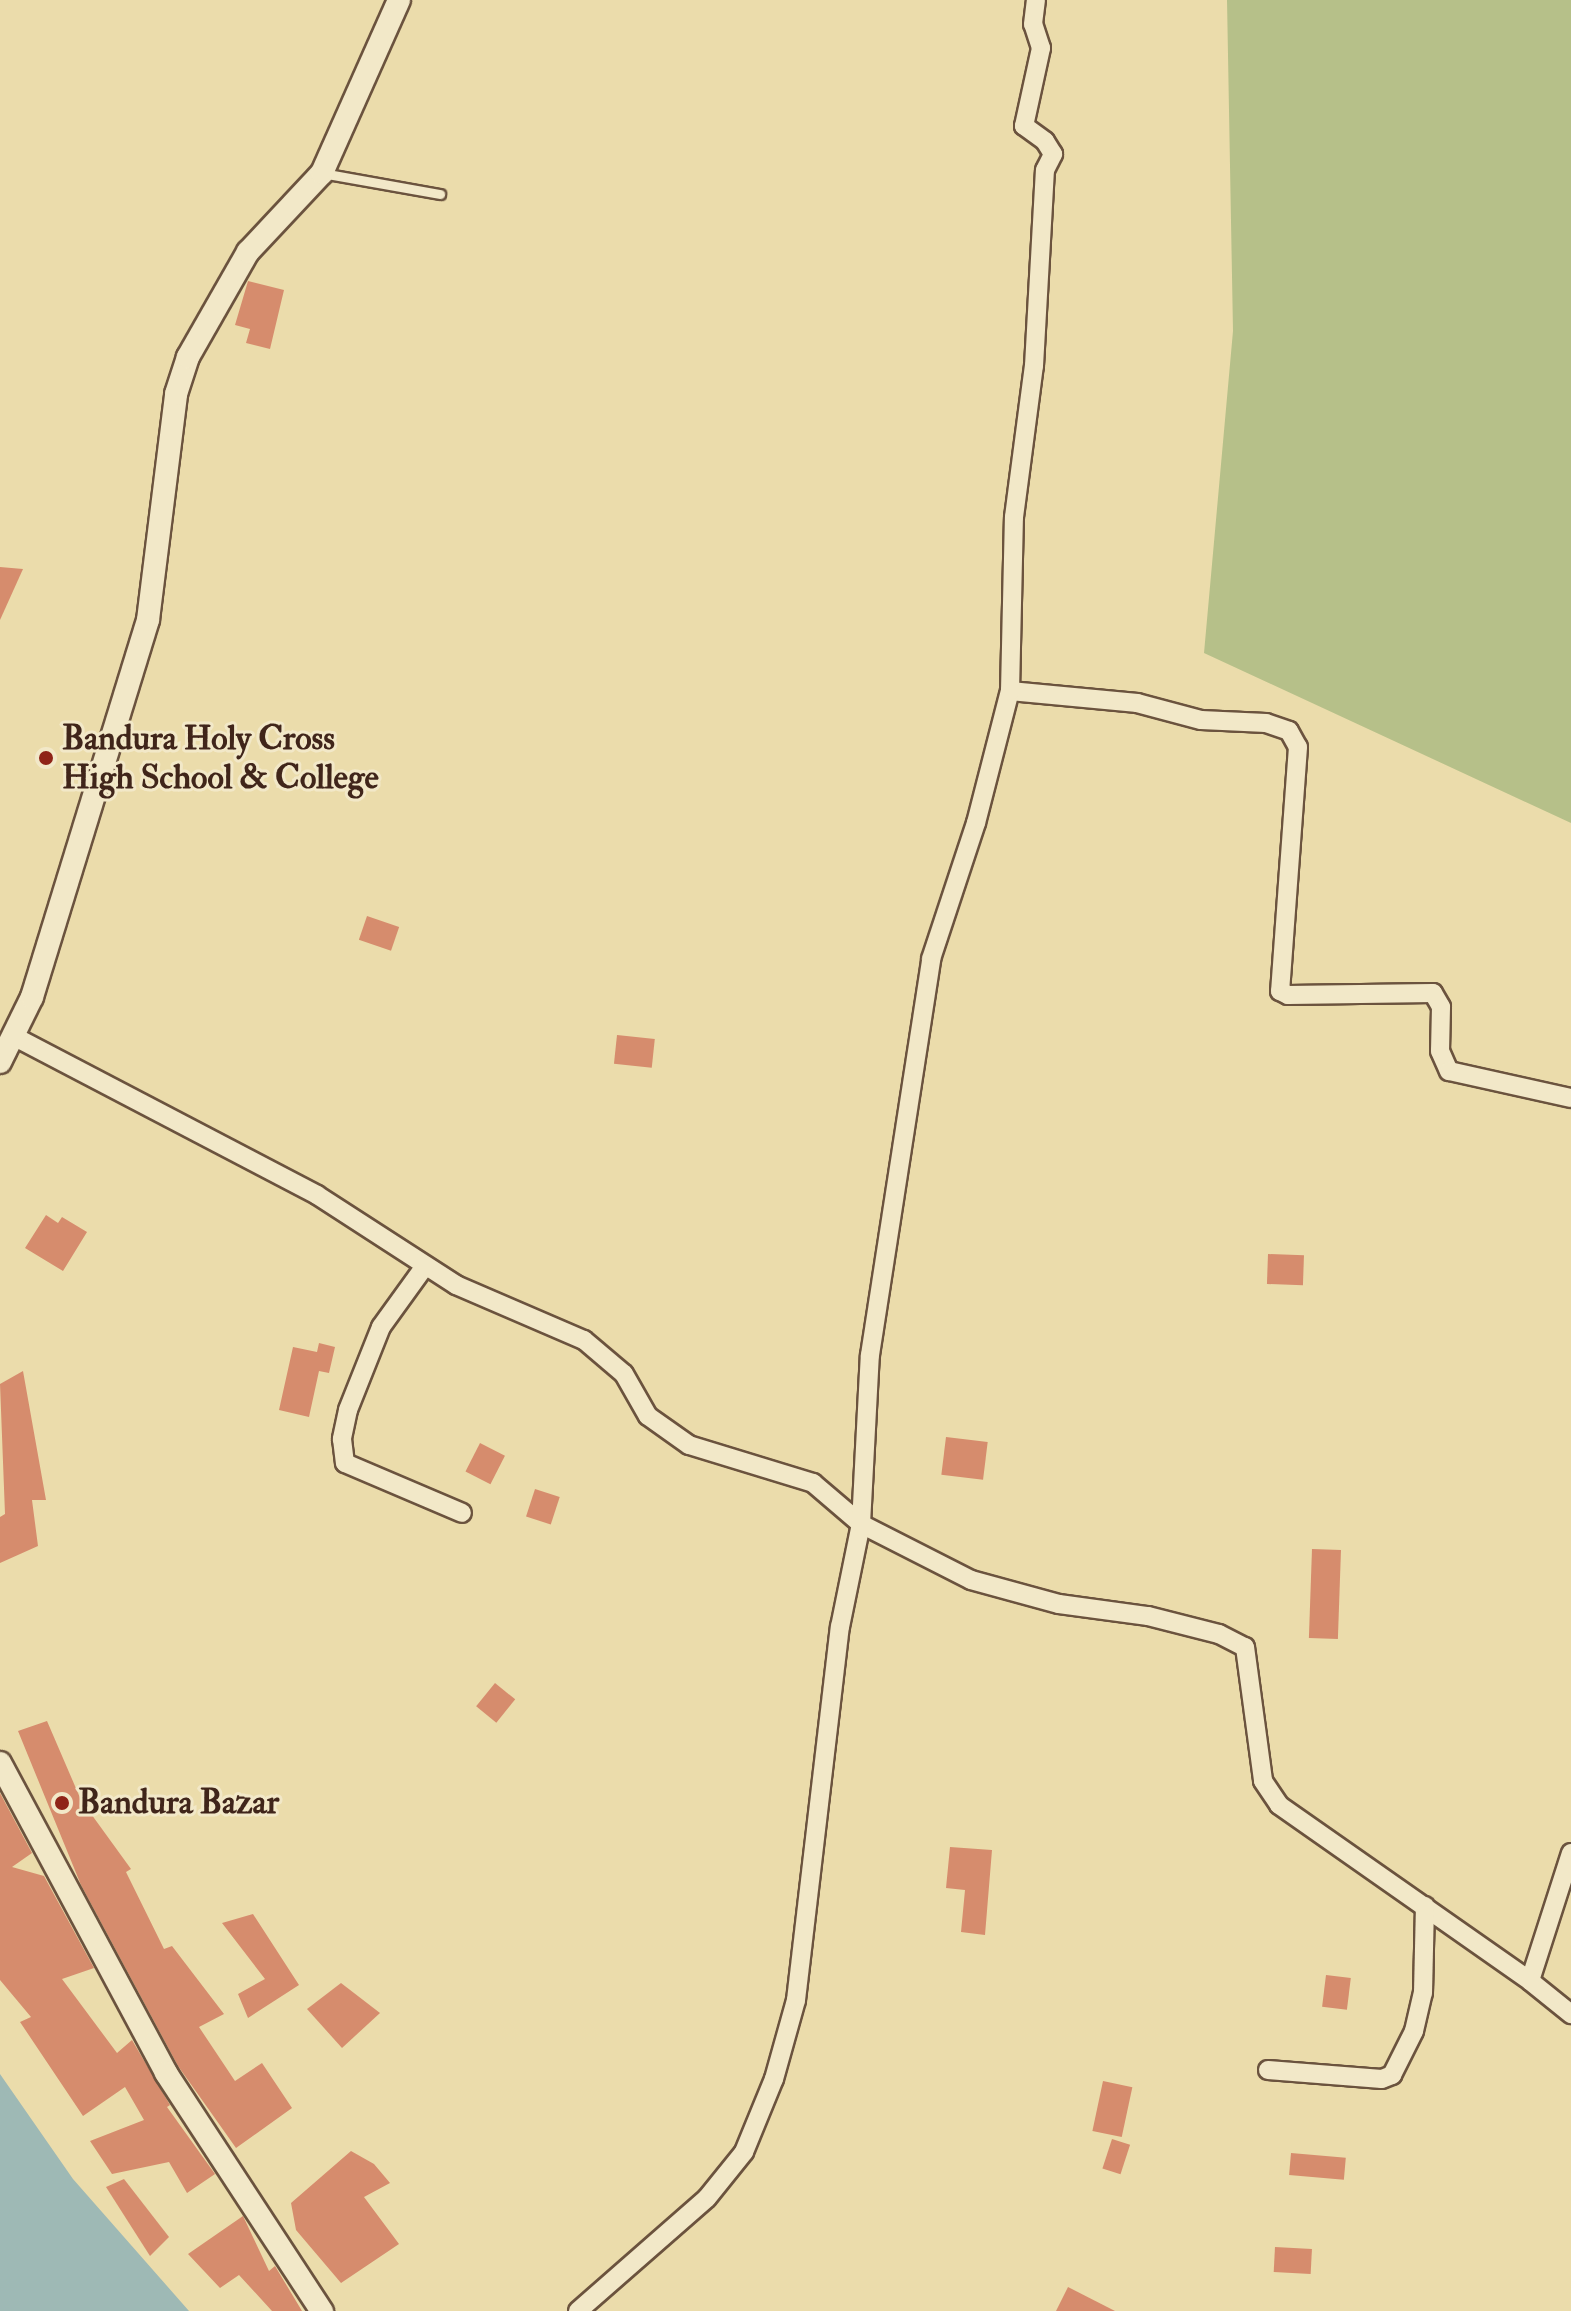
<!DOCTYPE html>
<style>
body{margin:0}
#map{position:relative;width:1571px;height:2311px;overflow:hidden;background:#ebdcab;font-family:"IM FELL Double Pica",serif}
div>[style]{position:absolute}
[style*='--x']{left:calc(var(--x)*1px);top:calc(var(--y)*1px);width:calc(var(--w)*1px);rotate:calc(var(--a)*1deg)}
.green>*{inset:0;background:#b6c089}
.water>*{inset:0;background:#9eb9b5}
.building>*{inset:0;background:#d68c6d;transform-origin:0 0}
.roads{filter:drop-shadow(2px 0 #6b533e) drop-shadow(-2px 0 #6b533e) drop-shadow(0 2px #6b533e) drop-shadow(0 -2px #6b533e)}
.service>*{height:9px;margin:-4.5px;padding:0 4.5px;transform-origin:4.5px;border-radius:4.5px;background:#f2e8c8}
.minor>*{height:18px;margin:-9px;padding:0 9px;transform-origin:9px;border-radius:9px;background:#f2e8c8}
.tertiary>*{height:22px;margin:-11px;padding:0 11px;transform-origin:11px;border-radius:11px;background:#f2e8c8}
.dots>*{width:22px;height:22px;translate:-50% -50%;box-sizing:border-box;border:4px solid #f2e8c8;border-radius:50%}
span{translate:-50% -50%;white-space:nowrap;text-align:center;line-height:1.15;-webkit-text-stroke:6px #f2e8c8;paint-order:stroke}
.poi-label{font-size:34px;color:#40251a;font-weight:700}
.left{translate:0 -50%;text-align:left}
</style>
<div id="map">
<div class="green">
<div style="clip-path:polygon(1227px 0,1571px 0,1571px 823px,1204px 653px,1233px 331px)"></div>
</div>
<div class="water">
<div style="clip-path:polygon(0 2074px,73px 2179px,189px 2311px,0 2311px)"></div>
</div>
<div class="building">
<div style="clip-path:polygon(248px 281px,284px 290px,270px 349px,246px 343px,250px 329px,235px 325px)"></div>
<div style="clip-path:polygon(0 567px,23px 569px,0 620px)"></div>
<div style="left:367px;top:916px;width:34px;height:25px;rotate:19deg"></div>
<div style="left:617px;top:1035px;width:38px;height:29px;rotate:6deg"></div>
<div style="clip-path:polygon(46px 1215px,58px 1223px,62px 1217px,87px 1232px,63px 1271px,25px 1248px)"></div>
<div style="left:1268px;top:1254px;width:36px;height:30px;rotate:2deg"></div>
<div style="clip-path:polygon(319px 1343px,335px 1347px,329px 1373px,319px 1371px,309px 1417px,279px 1410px,293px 1347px,317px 1352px)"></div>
<div style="clip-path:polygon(23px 1371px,46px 1500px,32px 1500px,38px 1546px,0 1563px,0 1517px,5px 1514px,0 1384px)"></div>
<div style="left:946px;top:1437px;width:42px;height:38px;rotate:7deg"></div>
<div style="left:480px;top:1443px;width:28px;height:32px;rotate:27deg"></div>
<div style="left:535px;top:1489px;width:26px;height:29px;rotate:18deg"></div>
<div style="left:1312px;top:1549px;width:29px;height:89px;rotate:2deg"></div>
<div style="left:495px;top:1683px;width:26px;height:30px;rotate:39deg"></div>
<div style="clip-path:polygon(47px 1721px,81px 1800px,131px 1869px,126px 1872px,164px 1949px,172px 1946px,224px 2014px,199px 2027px,235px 2081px,262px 2063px,292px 2108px,236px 2148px,178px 2066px,81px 1885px,18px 1731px)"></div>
<div style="clip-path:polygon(0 1793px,32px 1853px,12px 1867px,44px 1876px,94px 1968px,62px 1979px,117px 2053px,132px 2040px,170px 2105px,167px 2107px,215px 2174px,187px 2193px,169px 2162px,112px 2174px,90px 2141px,144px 2120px,125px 2087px,83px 2116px,20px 2022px,31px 2017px,0 1980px)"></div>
<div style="clip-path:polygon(950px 1847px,992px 1850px,985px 1935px,961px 1932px,965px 1890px,946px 1888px)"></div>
<div style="clip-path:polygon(253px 1914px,299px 1985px,248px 2018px,238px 1994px,265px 1979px,222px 1923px)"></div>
<div style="left:1326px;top:1975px;width:25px;height:32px;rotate:7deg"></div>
<div style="clip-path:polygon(341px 1983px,380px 2013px,342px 2048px,307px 2009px)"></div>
<div style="left:1103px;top:2081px;width:30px;height:51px;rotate:12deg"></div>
<div style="left:1112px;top:2139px;width:19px;height:31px;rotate:18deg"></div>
<div style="clip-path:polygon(351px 2151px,374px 2164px,390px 2183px,364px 2197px,399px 2244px,341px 2283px,296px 2230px,291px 2203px)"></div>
<div style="left:1291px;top:2153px;width:55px;height:22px;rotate:5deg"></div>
<div style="clip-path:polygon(124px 2179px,169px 2237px,150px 2256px,106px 2187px)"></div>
<div style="clip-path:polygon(243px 2216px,269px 2271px,275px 2266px,302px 2311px,272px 2311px,239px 2275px,220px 2288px,188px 2254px)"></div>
<div style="left:1275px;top:2247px;width:37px;height:25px;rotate:3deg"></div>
<div style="clip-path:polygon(1068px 2287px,1115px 2311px,1056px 2311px)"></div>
</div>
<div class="roads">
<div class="service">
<div style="--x:322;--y:173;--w:120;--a:10.1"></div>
</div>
<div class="minor">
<div style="--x:1010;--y:691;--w:128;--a:5.4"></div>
<div style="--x:1137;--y:703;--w:66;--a:14.9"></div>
<div style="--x:1201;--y:720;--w:65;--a:2.6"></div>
<div style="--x:1266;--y:723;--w:24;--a:19"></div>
<div style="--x:1289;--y:731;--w:18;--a:61"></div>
<div style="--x:1298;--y:747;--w:245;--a:94.2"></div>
<div style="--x:1280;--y:991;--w:9;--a:27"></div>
<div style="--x:1288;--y:995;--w:145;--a:-0.8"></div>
<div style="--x:1433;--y:993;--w:16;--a:60"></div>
<div style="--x:1441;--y:1007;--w:44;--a:91.3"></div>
<div style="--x:1440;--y:1051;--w:22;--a:66"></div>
<div style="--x:1449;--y:1071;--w:125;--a:12.5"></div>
<div style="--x:13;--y:1036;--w:343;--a:27.6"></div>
<div style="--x:317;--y:1195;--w:166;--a:32.9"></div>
<div style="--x:456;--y:1285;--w:139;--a:23.3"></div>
<div style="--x:584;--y:1340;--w:52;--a:40.4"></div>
<div style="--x:624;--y:1374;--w:48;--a:60.3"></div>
<div style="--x:648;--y:1416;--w:50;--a:35.3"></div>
<div style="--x:689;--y:1445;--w:130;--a:17"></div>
<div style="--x:813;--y:1483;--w:63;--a:40.5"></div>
<div style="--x:861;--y:1524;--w:123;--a:27"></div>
<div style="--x:971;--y:1580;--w:91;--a:15.3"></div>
<div style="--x:1059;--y:1604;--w:90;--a:7.7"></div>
<div style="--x:1148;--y:1616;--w:73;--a:14.2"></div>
<div style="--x:1219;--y:1634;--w:29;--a:27"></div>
<div style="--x:1245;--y:1647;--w:135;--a:82.3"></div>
<div style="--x:1263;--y:1781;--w:29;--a:56"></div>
<div style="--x:1279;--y:1805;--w:307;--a:35"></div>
<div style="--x:425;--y:1266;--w:75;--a:125.8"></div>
<div style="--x:381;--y:1327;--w:89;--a:111.7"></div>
<div style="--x:348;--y:1410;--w:30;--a:102"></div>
<div style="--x:342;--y:1439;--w:24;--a:83"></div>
<div style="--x:345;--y:1463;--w:127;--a:23.1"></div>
<div style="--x:1571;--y:1853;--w:134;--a:107.8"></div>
<div style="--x:1530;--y:1981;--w:53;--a:38.8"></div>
<div style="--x:1268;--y:2070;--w:114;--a:4.5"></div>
<div style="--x:1382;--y:2079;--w:11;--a:-22"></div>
<div style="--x:1392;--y:2075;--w:49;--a:-63.4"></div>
<div style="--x:1414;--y:2031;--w:39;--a:-77"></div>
<div style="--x:1423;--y:1993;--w:87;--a:-88.7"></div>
<div style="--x:578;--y:2311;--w:171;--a:-41.2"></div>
<div style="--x:707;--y:2198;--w:59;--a:-51.2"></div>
<div style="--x:744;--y:2152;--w:79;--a:-67.7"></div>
<div style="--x:774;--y:2079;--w:82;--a:-74.4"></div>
<div style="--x:796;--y:2000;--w:376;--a:-83.3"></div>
<div style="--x:840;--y:1627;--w:105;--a:-78.5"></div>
<div style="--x:861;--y:1524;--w:169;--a:-87"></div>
<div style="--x:870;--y:1355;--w:401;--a:-81.2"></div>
<div style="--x:931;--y:959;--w:143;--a:-71.7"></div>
<div style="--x:976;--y:823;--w:136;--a:-75.6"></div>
<div style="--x:1010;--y:691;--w:174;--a:-88.7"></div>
<div style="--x:1014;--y:517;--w:152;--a:-82.5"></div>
<div style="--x:1034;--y:366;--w:196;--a:-86.8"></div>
<div style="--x:1045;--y:170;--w:18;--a:-63"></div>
<div style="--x:1053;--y:154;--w:15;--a:-122"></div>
<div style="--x:1045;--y:141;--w:26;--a:-144"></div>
<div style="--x:1024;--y:126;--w:80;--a:-77.7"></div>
<div style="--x:1041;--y:48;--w:25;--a:-108"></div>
<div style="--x:1033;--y:24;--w:24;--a:-83"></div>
</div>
<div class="tertiary">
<div style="--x:0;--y:1062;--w:72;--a:-63.8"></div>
<div style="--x:32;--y:997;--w:394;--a:-72.9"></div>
<div style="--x:148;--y:620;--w:228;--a:-82.9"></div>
<div style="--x:176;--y:394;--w:39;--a:-72"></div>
<div style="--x:188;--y:357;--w:121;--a:-60.3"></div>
<div style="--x:248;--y:252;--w:108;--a:-46.9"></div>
<div style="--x:322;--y:173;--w:189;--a:-66"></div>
<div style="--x:0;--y:1763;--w:352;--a:61.8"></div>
<div style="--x:166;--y:2073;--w:285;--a:56.8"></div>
</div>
</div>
<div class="dots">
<div style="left:46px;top:758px;background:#8f2418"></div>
<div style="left:62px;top:1803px;background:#8f2418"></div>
</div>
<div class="poi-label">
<span class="left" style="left:62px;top:758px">Bandura Holy Cross<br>High School &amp; College</span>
<span class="left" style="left:78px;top:1803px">Bandura Bazar</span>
</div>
</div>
